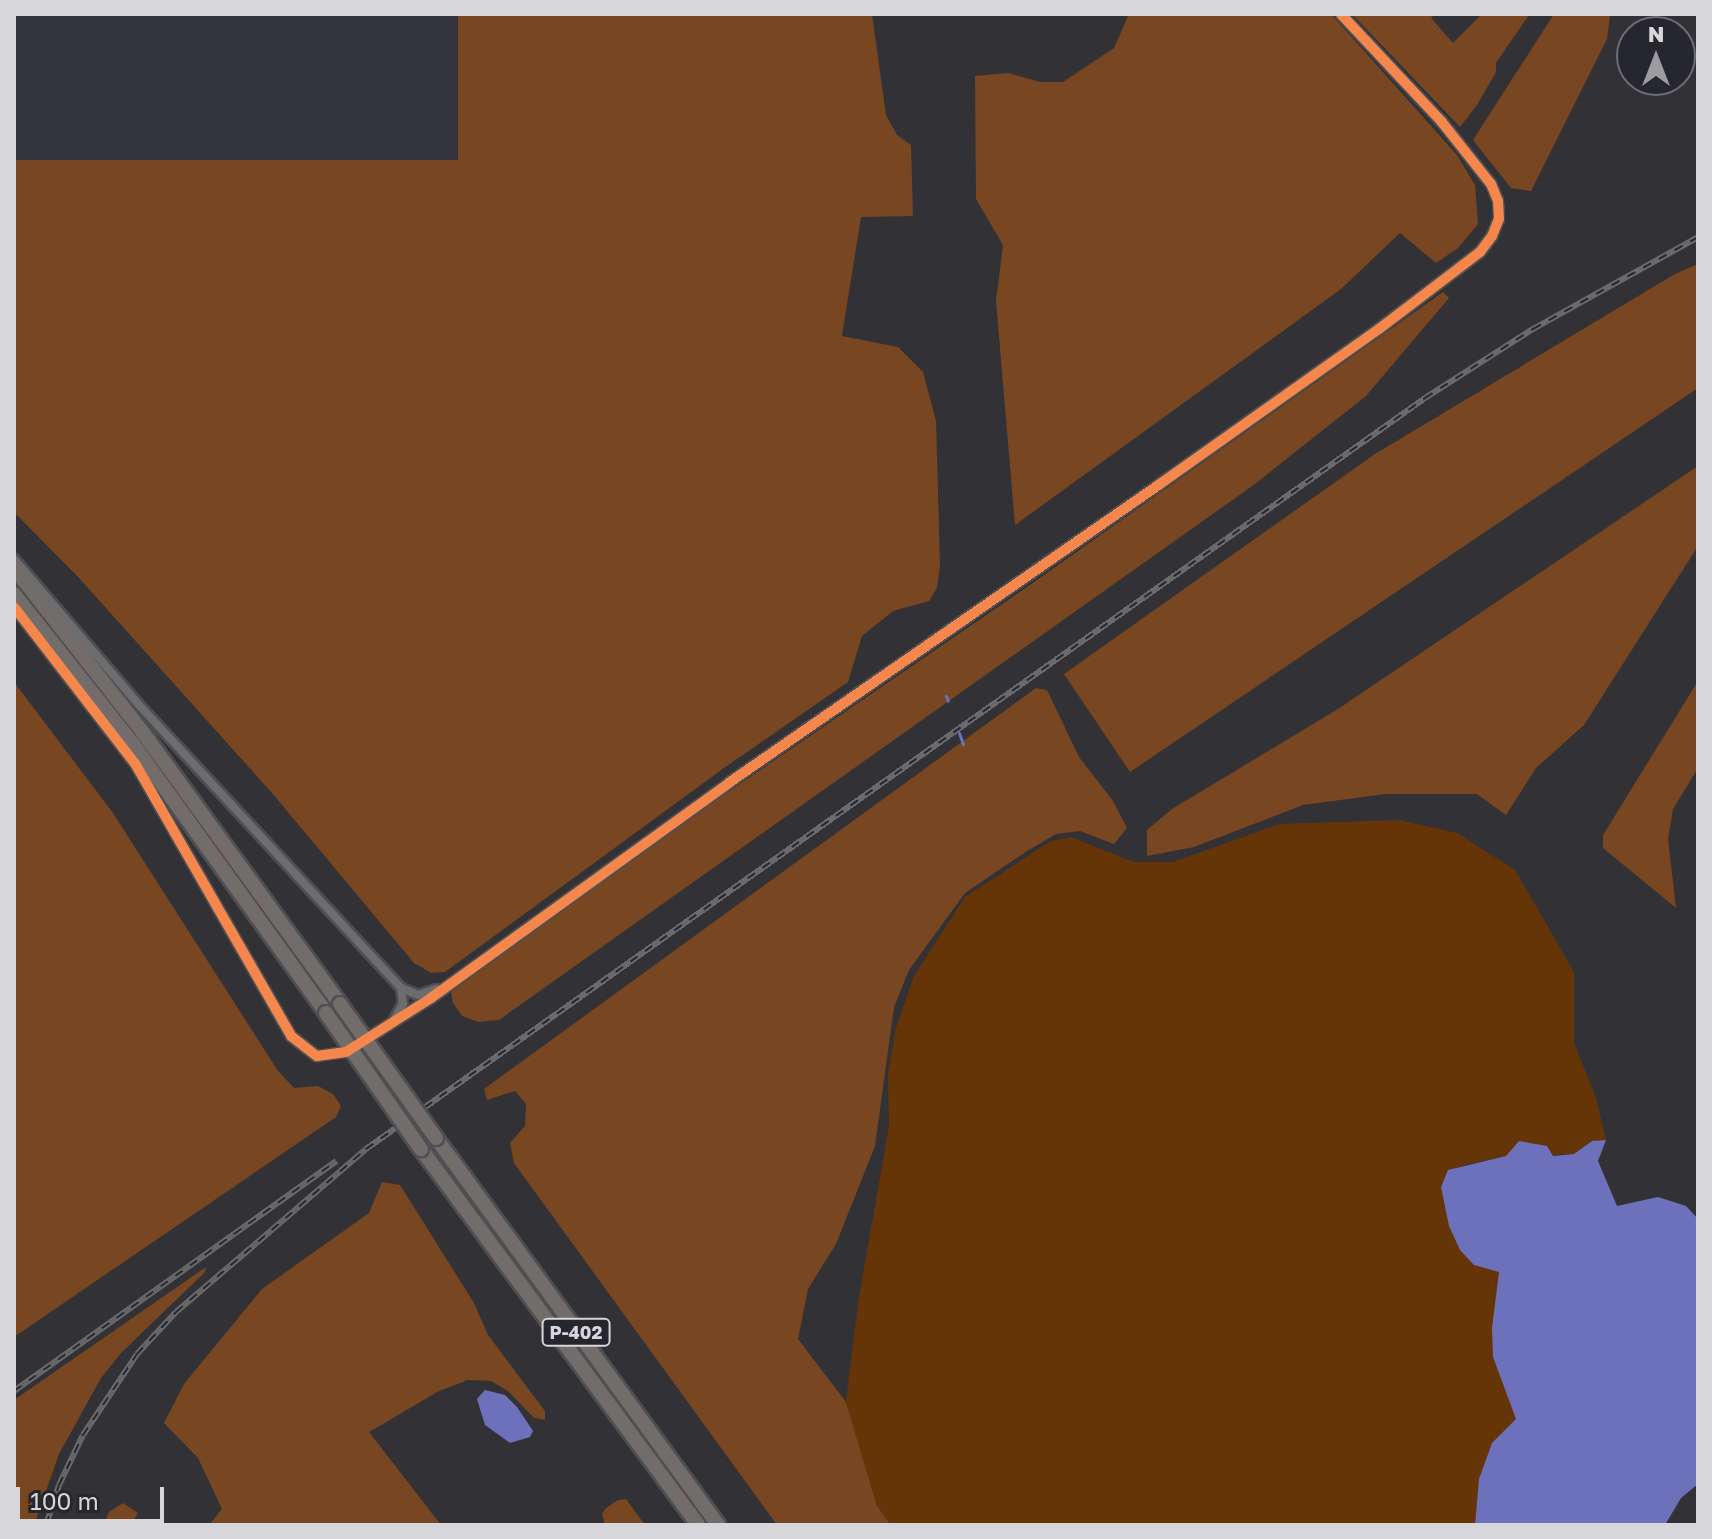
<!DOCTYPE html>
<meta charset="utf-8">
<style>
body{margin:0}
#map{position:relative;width:1712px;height:1539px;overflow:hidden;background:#323236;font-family:"Golos Text",sans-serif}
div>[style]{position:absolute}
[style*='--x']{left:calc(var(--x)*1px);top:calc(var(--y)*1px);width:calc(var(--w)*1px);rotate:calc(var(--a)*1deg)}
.built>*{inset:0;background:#353541;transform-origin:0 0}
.green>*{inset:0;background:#663507}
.forest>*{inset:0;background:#784620}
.water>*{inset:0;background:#6d71bb}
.stream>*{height:3px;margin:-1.5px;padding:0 1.5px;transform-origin:1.5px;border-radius:1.5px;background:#6d71bb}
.roads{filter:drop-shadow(2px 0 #4f4f53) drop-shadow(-2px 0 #4f4f53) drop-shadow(0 2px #4f4f53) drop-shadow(0 -2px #4f4f53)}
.street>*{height:8px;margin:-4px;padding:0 4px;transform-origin:4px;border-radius:4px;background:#6d6d70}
.primary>*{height:14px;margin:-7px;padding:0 7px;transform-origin:7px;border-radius:7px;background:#726d6b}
.rail>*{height:6px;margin-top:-3px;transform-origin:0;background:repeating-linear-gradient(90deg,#26272d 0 9px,#6a6a6d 0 18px);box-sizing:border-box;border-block:2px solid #6a6a6d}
.bridges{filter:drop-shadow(2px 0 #4f4f53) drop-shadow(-2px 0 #4f4f53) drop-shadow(0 2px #4f4f53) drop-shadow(0 -2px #4f4f53)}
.primary-bridge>*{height:14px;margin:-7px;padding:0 7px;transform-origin:7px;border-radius:7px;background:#726d6b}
.cycleway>*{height:10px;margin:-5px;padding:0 5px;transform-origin:5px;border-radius:5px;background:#f5874c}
span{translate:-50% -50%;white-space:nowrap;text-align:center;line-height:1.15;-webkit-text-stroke:8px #26272d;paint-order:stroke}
.shield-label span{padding:2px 6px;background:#26272d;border:2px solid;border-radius:6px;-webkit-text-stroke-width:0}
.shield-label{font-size:18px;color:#d6d6db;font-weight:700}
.frame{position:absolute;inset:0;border:16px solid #d6d6db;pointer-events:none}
.north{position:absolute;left:1616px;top:16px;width:80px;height:80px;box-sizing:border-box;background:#26272d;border:2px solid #6c6d73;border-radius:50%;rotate:0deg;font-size:22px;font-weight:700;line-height:32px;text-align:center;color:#d6d6db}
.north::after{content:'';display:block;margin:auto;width:28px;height:36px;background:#9d9da1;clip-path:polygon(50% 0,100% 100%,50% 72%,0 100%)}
.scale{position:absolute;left:16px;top:1487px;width:148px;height:36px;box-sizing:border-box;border:4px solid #d6d6db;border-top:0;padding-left:10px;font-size:24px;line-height:28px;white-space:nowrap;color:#d6d6db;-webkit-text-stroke:6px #26272d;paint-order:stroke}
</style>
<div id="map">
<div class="built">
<div style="left:14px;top:14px;width:444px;height:146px"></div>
</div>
<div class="green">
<div style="clip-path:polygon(1399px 820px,1457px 833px,1515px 870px,1574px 972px,1574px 1043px,1596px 1098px,1606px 1140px,1592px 1141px,1574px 1154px,1506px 1156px,1469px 1164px,1449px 1170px,1441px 1187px,1474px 1265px,1499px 1271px,1516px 1419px,1479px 1479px,1475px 1525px,891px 1525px,877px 1506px,846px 1402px,858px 1303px,889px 1126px,888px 1073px,896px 1028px,914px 976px,965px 897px,1051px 841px,1071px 837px,1134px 862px,1173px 862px,1280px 824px)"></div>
</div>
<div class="forest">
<div style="clip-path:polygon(458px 14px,872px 14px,886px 115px,897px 135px,911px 145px,913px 216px,861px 217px,842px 336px,898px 347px,923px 372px,936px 421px,940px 565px,937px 588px,929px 601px,893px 611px,862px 636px,848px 682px,724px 768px,445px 972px,431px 973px,414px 963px,272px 793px,79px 578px,14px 512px,14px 160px,458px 160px)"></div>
<div style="clip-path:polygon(1129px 14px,1331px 14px,1457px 155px,1475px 185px,1478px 224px,1458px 248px,1436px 263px,1400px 233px,1341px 289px,1015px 525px,996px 301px,1003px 245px,976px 199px,975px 76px,1008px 73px,1040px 82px,1063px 82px,1114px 48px)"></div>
<div style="clip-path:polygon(1352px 14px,1435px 14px,1431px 18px,1453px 43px,1482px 14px,1529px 15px,1496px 63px,1496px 72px,1477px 105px,1460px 127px)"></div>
<div style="clip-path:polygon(1554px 14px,1610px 14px,1607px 39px,1531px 191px,1511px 188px,1473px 140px)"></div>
<div style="clip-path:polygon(1698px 264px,1698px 388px,1130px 772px,1064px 674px,1375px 454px,1675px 274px)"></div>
<div style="clip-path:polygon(1443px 292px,1449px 298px,1366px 396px,1255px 484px,499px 1020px,479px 1022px,462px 1016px,453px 1003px,451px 992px,622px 865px,1030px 585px)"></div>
<div style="clip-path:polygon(1698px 466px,1698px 546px,1584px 725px,1536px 768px,1506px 815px,1477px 794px,1385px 794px,1303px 805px,1194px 847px,1147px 856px,1147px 830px,1172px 809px,1338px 709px)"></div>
<div style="clip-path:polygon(1698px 681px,1698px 768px,1673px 809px,1668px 839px,1676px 908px,1603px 848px,1603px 835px)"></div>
<div style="clip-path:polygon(14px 682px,113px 813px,278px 1071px,294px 1088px,318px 1086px,333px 1094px,341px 1106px,336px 1117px,14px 1337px)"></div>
<div style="clip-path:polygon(1036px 688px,1047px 690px,1079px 757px,1113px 801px,1127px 828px,1114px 844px,1080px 831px,1056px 834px,1027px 851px,965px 893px,909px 970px,894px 1007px,875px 1146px,836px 1244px,808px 1289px,798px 1339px,846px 1402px,877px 1506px,891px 1525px,777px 1525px,514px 1163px,510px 1143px,525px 1126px,526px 1104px,515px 1091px,487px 1100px,484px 1089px)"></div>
<div style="clip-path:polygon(382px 1182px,400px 1185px,474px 1303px,488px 1335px,545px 1411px,545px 1420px,534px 1418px,508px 1391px,491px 1381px,468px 1380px,439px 1391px,369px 1432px,441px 1525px,209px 1525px,222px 1509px,198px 1458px,164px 1423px,184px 1384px,262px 1289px,369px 1213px)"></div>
<div style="clip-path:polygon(206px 1267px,205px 1272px,121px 1353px,101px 1378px,59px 1454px,34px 1525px,14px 1525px,14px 1400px)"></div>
<div style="clip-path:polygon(626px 1499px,645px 1525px,605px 1525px,602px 1514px,606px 1508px,618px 1500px)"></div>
<div style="clip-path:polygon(123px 1503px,138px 1513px,131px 1525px,103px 1525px,109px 1512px)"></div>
</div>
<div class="water">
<div style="clip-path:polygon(1606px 1140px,1598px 1161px,1617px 1206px,1658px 1197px,1686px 1206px,1698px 1219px,1698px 1484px,1681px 1498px,1665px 1525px,1475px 1525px,1479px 1479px,1492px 1443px,1516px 1419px,1493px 1357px,1492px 1328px,1499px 1272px,1474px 1265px,1460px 1250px,1449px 1226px,1441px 1187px,1448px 1170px,1506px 1156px,1519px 1141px,1547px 1146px,1553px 1156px,1574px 1154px,1592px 1141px)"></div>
<div style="clip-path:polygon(485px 1390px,505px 1395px,517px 1407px,533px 1431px,530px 1437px,510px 1443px,485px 1425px,477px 1399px)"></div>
</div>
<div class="stream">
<div style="--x:946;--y:696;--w:5;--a:68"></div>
<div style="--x:959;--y:733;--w:12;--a:70"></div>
</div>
<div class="roads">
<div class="street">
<div style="--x:14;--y:559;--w:194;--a:49.4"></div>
<div style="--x:140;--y:706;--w:384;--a:47.2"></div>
<div style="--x:401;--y:988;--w:18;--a:22"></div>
<div style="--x:418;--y:995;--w:20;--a:-18"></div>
<div style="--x:14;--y:607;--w:200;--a:52.3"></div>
<div style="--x:136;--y:765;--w:312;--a:60.2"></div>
<div style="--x:291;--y:1036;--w:33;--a:38"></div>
<div style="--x:317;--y:1056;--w:29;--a:-8"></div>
<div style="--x:346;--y:1052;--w:101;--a:-32.4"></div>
<div style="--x:431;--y:998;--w:369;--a:-35.8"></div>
<div style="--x:730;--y:782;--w:523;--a:-34.72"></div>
<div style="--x:1160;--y:484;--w:268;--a:-35.3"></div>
<div style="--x:1379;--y:329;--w:127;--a:-37.3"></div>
<div style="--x:1480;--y:252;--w:20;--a:-53"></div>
<div style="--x:1492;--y:236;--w:18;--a:-68"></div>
<div style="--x:1499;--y:219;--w:18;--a:-93"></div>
<div style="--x:1498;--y:201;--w:18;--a:-112"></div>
<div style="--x:1491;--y:184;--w:80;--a:-128.4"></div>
<div style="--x:1441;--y:121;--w:146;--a:-133.1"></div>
<div style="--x:394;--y:1020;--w:18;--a:-61"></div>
<div style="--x:403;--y:1004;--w:16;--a:-97"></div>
</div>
<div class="primary">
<div style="--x:14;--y:568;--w:211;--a:51.9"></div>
<div style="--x:144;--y:734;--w:334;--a:54"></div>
<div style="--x:14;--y:594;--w:191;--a:51.6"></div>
<div style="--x:133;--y:744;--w:331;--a:54.3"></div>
<div style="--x:436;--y:1138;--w:479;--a:53.9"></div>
<div style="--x:421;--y:1149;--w:467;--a:53.6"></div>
</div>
</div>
<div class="rail">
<div style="--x:14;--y:1391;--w:396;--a:-35.5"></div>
<div style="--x:46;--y:1525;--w:42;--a:-72"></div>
<div style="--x:59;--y:1485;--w:55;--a:-64.4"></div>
<div style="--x:83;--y:1435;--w:97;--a:-56.3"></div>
<div style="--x:137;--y:1354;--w:57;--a:-47.1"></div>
<div style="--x:176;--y:1312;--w:250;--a:-40.6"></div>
<div style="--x:366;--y:1149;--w:1298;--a:-35.34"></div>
<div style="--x:1425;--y:398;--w:128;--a:-32.6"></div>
<div style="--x:1533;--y:329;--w:189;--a:-29.1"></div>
</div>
<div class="bridges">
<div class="primary-bridge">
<div style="--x:340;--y:1004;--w:165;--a:54.4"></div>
<div style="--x:326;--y:1013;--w:166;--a:55.1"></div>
</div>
</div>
<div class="cycleway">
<div style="--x:14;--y:607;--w:200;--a:52.3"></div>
<div style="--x:136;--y:765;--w:312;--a:60.2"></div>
<div style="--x:291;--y:1036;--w:33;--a:38"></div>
<div style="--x:317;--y:1056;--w:29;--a:-8"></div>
<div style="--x:346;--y:1052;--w:101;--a:-32.4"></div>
<div style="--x:431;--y:998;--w:369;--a:-35.8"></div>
<div style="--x:730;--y:782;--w:523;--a:-34.72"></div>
<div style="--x:1160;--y:484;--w:268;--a:-35.3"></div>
<div style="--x:1379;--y:329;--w:127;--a:-37.3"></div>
<div style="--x:1480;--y:252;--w:20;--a:-53"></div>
<div style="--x:1492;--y:236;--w:18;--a:-68"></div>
<div style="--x:1499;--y:219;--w:18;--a:-93"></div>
<div style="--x:1498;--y:201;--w:18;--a:-112"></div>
<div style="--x:1491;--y:184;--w:80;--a:-128.4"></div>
<div style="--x:1441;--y:121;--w:146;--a:-133.1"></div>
</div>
<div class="shield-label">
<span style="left:576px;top:1332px">Р-402</span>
</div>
<div class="frame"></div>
<div class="north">N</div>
<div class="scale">100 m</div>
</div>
